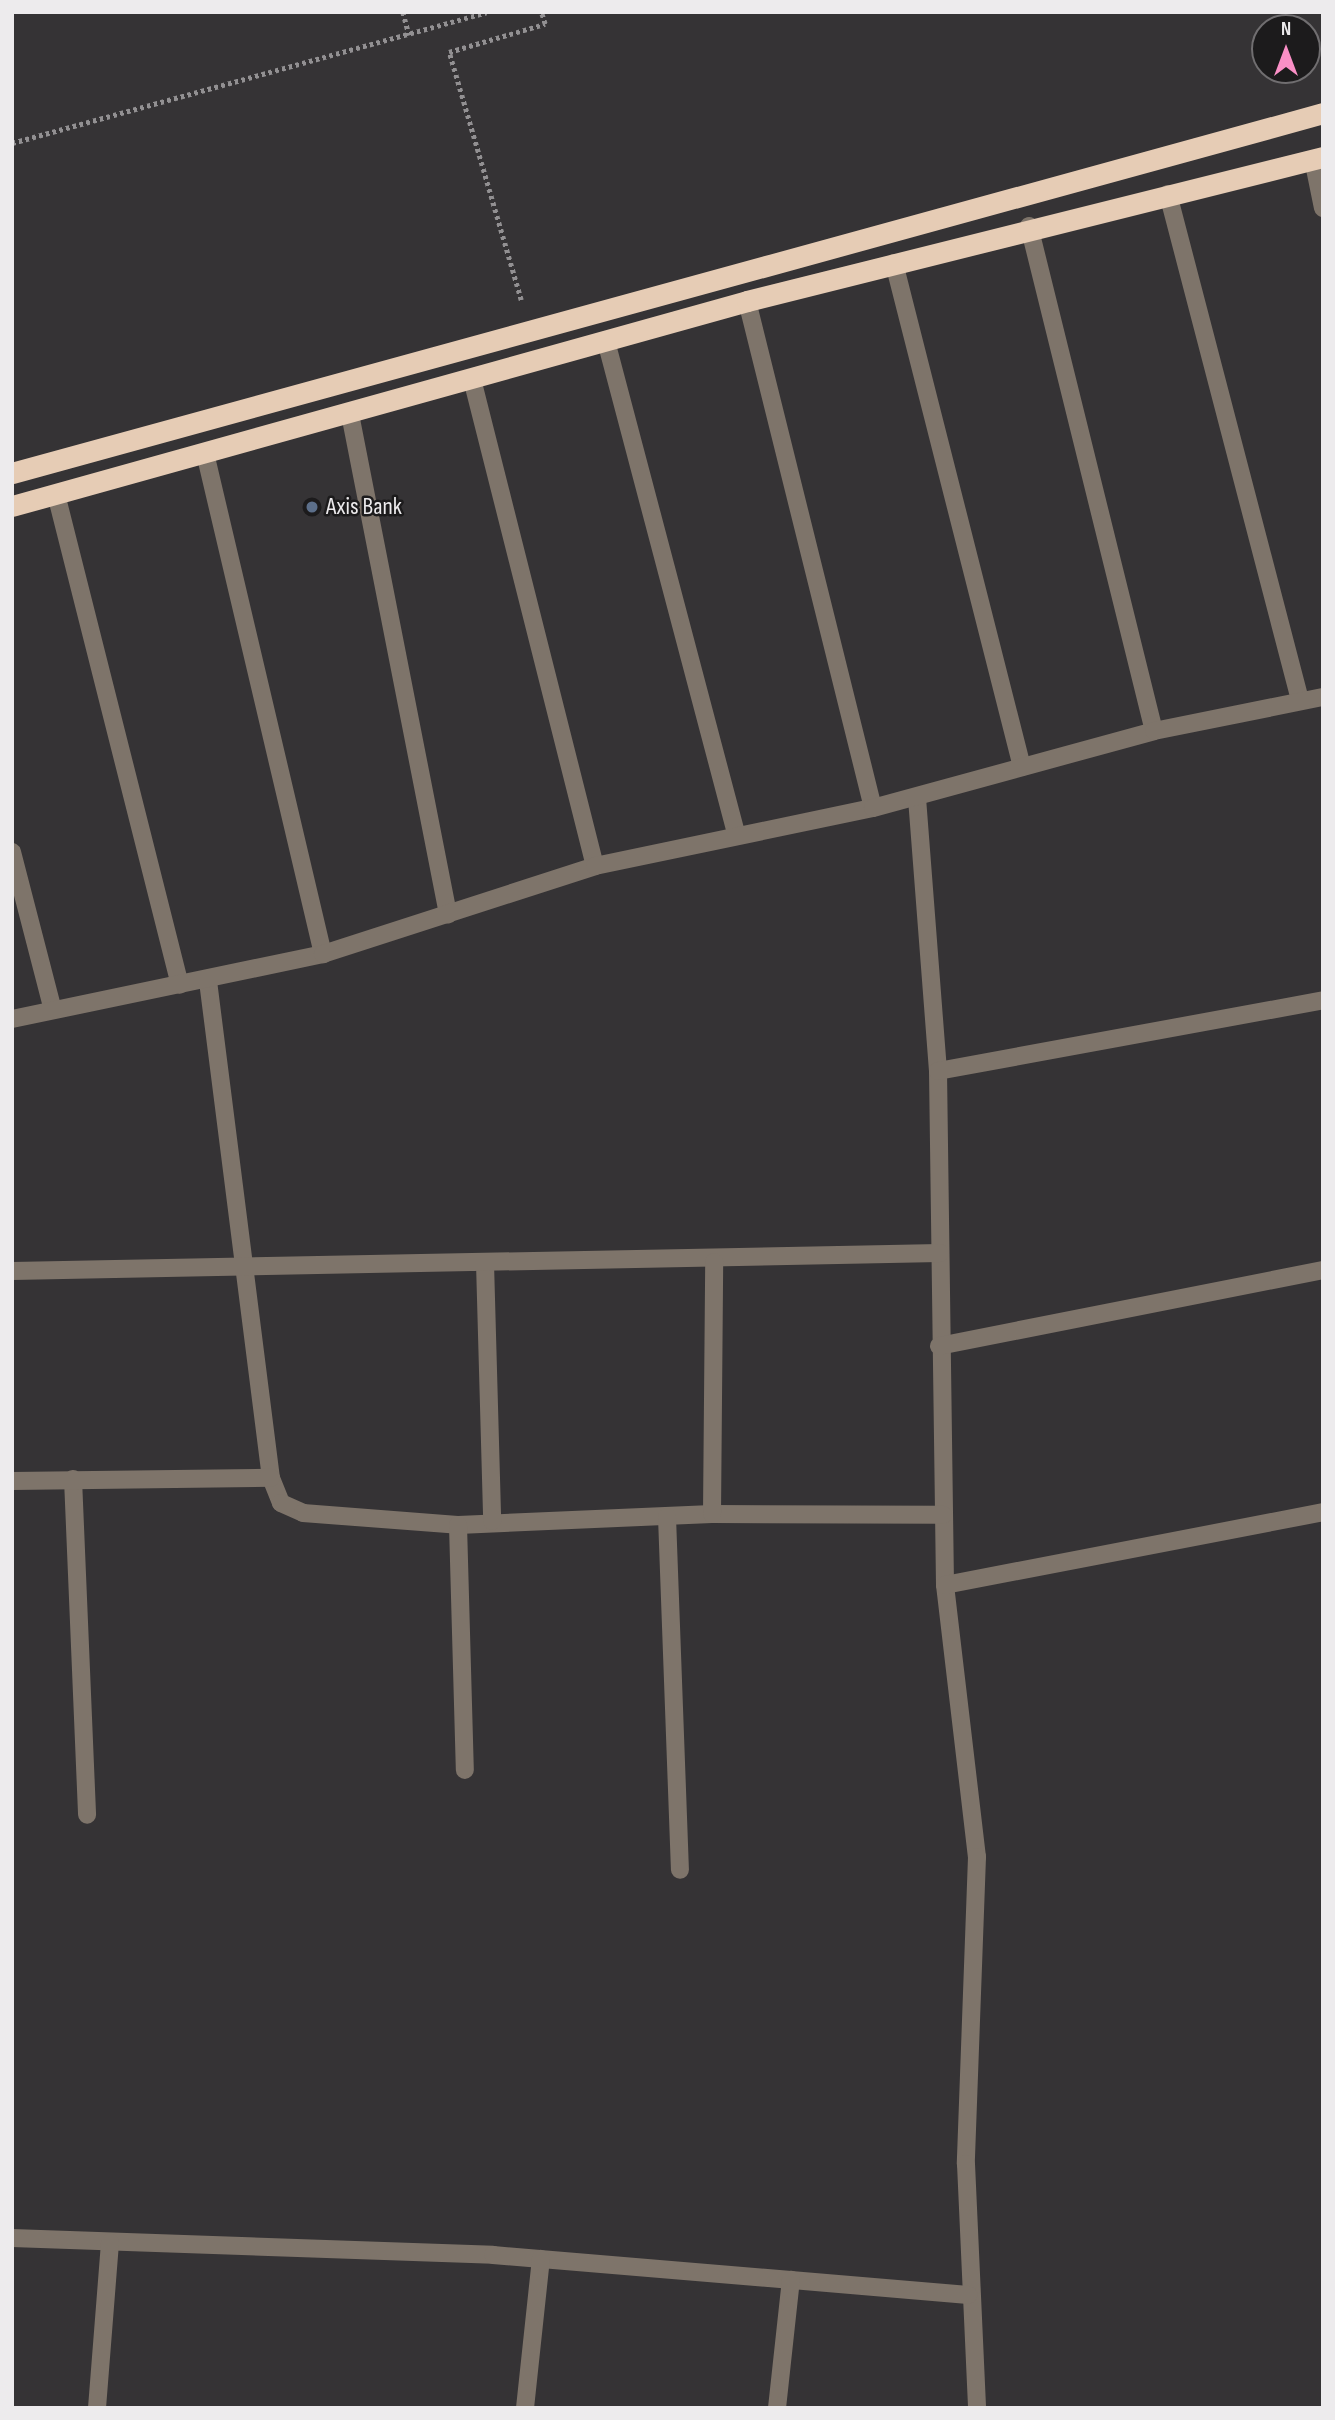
<!DOCTYPE html>
<style>
body{margin:0}
#map{position:relative;width:1335px;height:2420px;overflow:hidden;background:#353335;font-family:"Sofia Sans Condensed",sans-serif}
div>[style]{position:absolute}
[style*='--x']{left:calc(var(--x)*1px);top:calc(var(--y)*1px);width:calc(var(--w)*1px);rotate:calc(var(--a)*1deg)}
.path>*{height:4.5px;margin-top:-2.25px;transform-origin:0;background:repeating-linear-gradient(90deg,#929092 0 3.5px,transparent 0 7px)}
.minor>*{height:18px;margin:-9px;padding:0 9px;transform-origin:9px;border-radius:9px;background:#7e746a}
.highway>*{height:21px;margin:-10.5px;padding:0 10.5px;transform-origin:10.5px;border-radius:10.5px;background:#e6ccb5}
.dots>*{width:19px;height:19px;translate:-50% -50%;box-sizing:border-box;border:4px solid #1c1b1c;border-radius:50%}
span{translate:-50% -50%;white-space:nowrap;text-align:center;line-height:1.15;-webkit-text-stroke:5px #1c1b1c;paint-order:stroke}
.poi-label{font-size:24px;color:#edebed}
.left{translate:0 -50%;text-align:left}
.frame{position:absolute;inset:0;border:14px solid #edebed;pointer-events:none}
.north{position:absolute;left:1251px;top:14px;width:70px;height:70px;box-sizing:border-box;background:#1c1b1c;border:2px solid #706e70;border-radius:50%;rotate:0deg;font-size:19px;font-weight:700;line-height:28px;text-align:center;color:#edebed}
.north::after{content:'';display:block;margin:auto;width:24px;height:32px;background:#fa8fc6;clip-path:polygon(50% 0,100% 100%,50% 72%,0 100%)}
</style>
<div id="map">
<div class="path">
<div style="--x:403;--y:12;--w:24;--a:75"></div>
<div style="--x:12;--y:143;--w:492;--a:-15.4"></div>
<div style="--x:521;--y:300;--w:258;--a:-106.2"></div>
<div style="--x:449;--y:52;--w:100;--a:-16.3"></div>
<div style="--x:545;--y:24;--w:13;--a:-108"></div>
</div>
<div class="minor">
<div style="--x:1313;--y:159;--w:50;--a:78.5"></div>
<div style="--x:1168;--y:194;--w:523;--a:75.38"></div>
<div style="--x:1029;--y:226;--w:520;--a:76.1"></div>
<div style="--x:894;--y:263;--w:520;--a:75.75"></div>
<div style="--x:747;--y:301;--w:522;--a:76.04"></div>
<div style="--x:606;--y:341;--w:509;--a:75.2"></div>
<div style="--x:472;--y:379;--w:502;--a:75.83"></div>
<div style="--x:350;--y:414;--w:510;--a:78.91"></div>
<div style="--x:205;--y:453;--w:515;--a:76.75"></div>
<div style="--x:56;--y:494;--w:506;--a:75.83"></div>
<div style="--x:917;--y:798;--w:274;--a:85.6"></div>
<div style="--x:938;--y:1071;--w:514;--a:89.22"></div>
<div style="--x:945;--y:1585;--w:274;--a:83.3"></div>
<div style="--x:977;--y:1857;--w:307;--a:92.1"></div>
<div style="--x:966;--y:2164;--w:244;--a:87.4"></div>
<div style="--x:12;--y:852;--w:163;--a:75.5"></div>
<div style="--x:208;--y:981;--w:501;--a:82.78"></div>
<div style="--x:271;--y:1478;--w:27;--a:68"></div>
<div style="--x:281;--y:1503;--w:24;--a:24"></div>
<div style="--x:303;--y:1513;--w:155;--a:4.4"></div>
<div style="--x:458;--y:1525;--w:254;--a:-2.5"></div>
<div style="--x:712;--y:1514;--w:231;--a:0.2"></div>
<div style="--x:12;--y:1019;--w:318;--a:-11.8"></div>
<div style="--x:323;--y:954;--w:286;--a:-17.9"></div>
<div style="--x:595;--y:866;--w:284;--a:-11.8"></div>
<div style="--x:873;--y:808;--w:291;--a:-15.3"></div>
<div style="--x:1154;--y:731;--w:172;--a:-11.4"></div>
<div style="--x:938;--y:1071;--w:391;--a:-10.4"></div>
<div style="--x:485;--y:1263;--w:258;--a:88.4"></div>
<div style="--x:12;--y:1271;--w:928;--a:-1.11"></div>
<div style="--x:939;--y:1346;--w:391;--a:-11.2"></div>
<div style="--x:73;--y:1479;--w:336;--a:87.6"></div>
<div style="--x:12;--y:1481;--w:259;--a:-0.7"></div>
<div style="--x:712;--y:1514;--w:252;--a:-89.5"></div>
<div style="--x:667;--y:1517;--w:353;--a:87.9"></div>
<div style="--x:458;--y:1525;--w:245;--a:88.4"></div>
<div style="--x:945;--y:1585;--w:385;--a:-10.9"></div>
<div style="--x:12;--y:2238;--w:481;--a:2"></div>
<div style="--x:493;--y:2255;--w:477;--a:4.8"></div>
<div style="--x:97;--y:2408;--w:166;--a:-85.5"></div>
<div style="--x:525;--y:2408;--w:150;--a:-83.9"></div>
<div style="--x:777;--y:2408;--w:129;--a:-83.8"></div>
</div>
<div class="highway">
<div style="--x:12;--y:473;--w:1360;--a:-15.35"></div>
<div style="--x:12;--y:506;--w:763;--a:-15.58"></div>
<div style="--x:747;--y:301;--w:594;--a:-14.04"></div>
</div>
<div class="dots">
<div style="left:312px;top:507px;background:#5c6f8a"></div>
</div>
<div class="poi-label">
<span class="left" style="left:326px;top:507px">Axis Bank</span>
</div>
<div class="frame"></div>
<div class="north">N</div>
</div>
